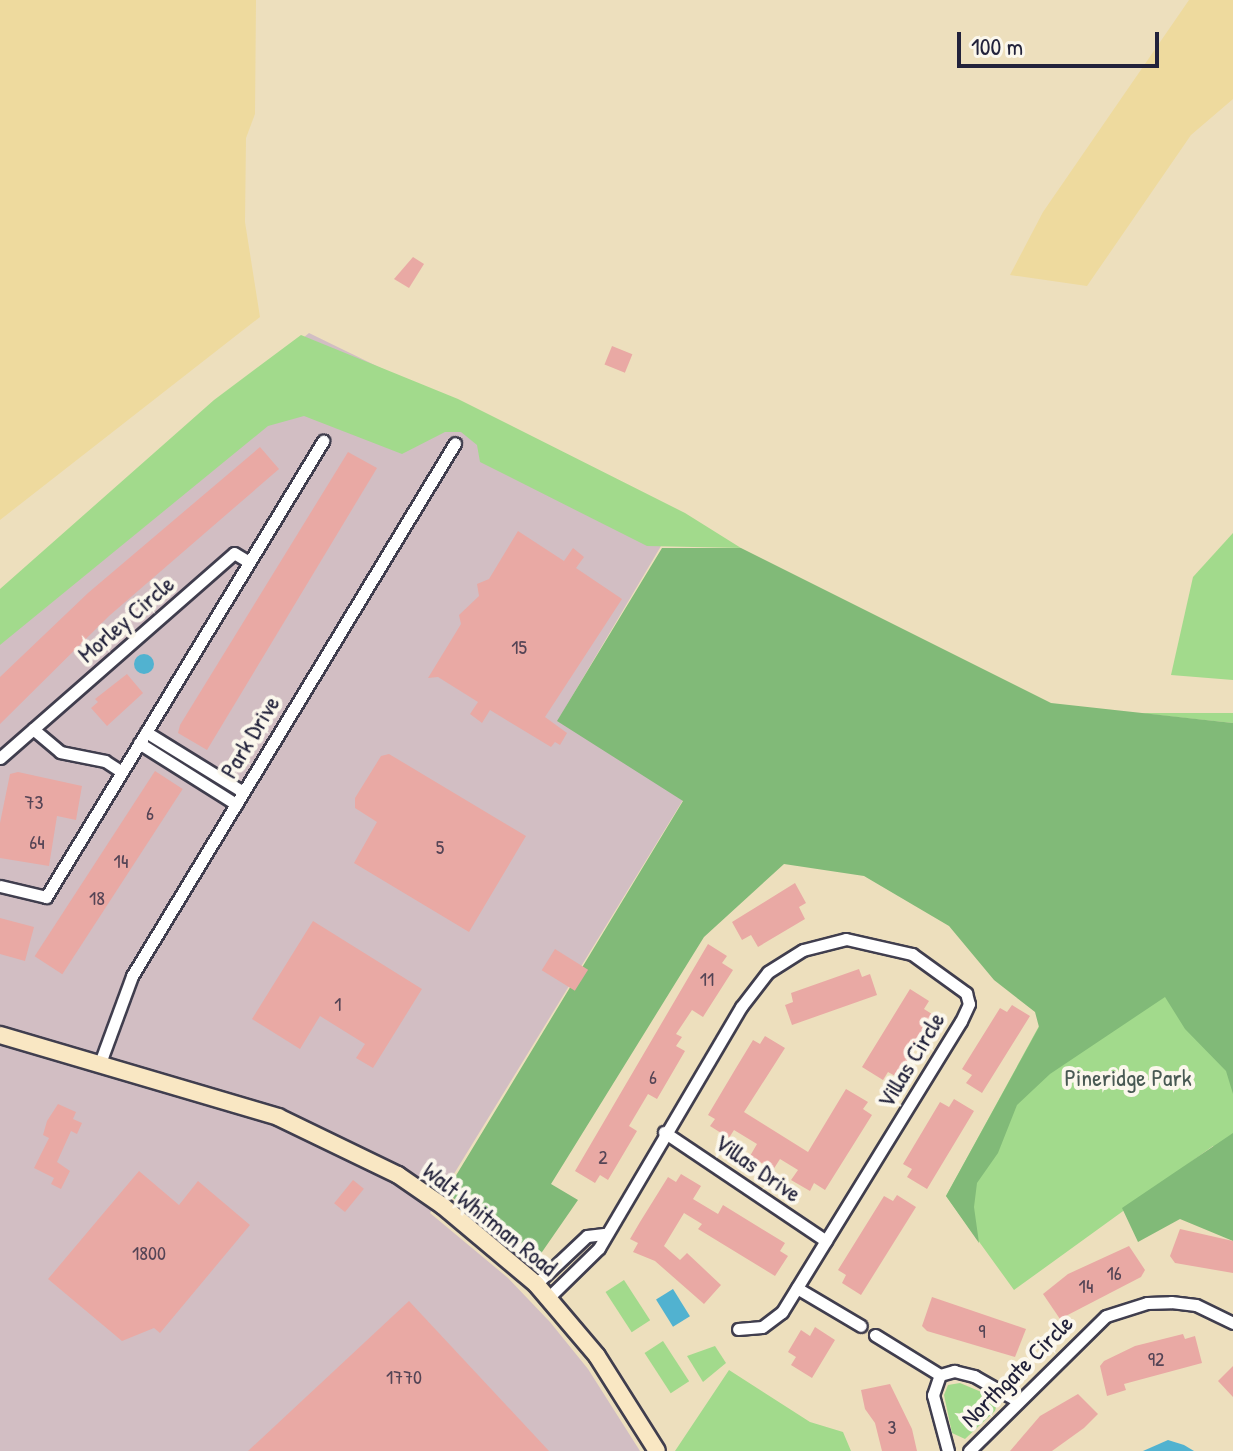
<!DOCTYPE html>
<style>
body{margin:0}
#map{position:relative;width:1233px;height:1451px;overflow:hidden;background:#eddfbd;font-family:"Patrick Hand",sans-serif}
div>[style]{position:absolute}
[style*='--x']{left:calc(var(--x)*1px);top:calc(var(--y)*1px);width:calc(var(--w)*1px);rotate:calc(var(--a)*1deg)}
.industrial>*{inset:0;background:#d2bec3}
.green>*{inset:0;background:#a2da8c;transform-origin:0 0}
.forest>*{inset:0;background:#81ba78}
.sand>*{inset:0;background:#eeda9e}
.water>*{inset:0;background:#51b2d0;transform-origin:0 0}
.round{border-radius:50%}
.building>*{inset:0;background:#e9a9a4;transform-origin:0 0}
.roads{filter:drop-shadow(2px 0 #403e4e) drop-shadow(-2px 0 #403e4e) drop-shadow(0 2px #403e4e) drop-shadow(0 -2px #403e4e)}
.street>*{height:11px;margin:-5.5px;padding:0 5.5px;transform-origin:5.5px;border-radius:5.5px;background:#fff}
.secondary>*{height:16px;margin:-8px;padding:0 8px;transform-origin:8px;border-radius:8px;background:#f9e7c3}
span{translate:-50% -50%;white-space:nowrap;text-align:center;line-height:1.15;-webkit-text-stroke:8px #fbf7ec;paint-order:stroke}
.number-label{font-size:20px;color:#544455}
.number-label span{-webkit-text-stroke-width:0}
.street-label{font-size:24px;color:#22223b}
.park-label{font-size:24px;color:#485953}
.scale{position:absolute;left:957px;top:32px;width:202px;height:36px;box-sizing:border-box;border:4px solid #22223b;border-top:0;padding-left:10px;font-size:24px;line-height:28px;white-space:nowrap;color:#22223b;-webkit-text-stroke:6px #fbf7ec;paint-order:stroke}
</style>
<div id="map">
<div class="industrial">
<div style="clip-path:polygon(309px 333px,680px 514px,558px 720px,683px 800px,430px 1213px,508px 1278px,550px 1322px,588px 1369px,640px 1451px,0 1451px,0 592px)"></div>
</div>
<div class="green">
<div style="clip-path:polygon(301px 335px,458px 399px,685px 513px,741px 548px,647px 546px,480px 462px,477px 445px,461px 432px,445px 432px,402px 454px,304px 416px,268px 426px,0 645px,0 589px,214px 400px)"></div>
<div style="clip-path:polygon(1233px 533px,1233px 680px,1171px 675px,1193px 577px)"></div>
<div style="clip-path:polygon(1138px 713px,1233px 713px,1233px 723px)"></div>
<div style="clip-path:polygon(1233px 780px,1233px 1166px,1213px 1146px,1014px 1290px,946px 1196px,1039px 1026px)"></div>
<div style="left:624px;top:1280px;width:48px;height:22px;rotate:57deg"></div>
<div style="left:663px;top:1341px;width:48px;height:22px;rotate:57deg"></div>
<div style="clip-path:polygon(715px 1346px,726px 1363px,703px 1382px,687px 1356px)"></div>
<div style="clip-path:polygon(729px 1370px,810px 1422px,843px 1432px,851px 1451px,675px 1451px)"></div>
<div style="clip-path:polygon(960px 1383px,998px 1399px,995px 1411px,965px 1439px,952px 1433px,944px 1395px,948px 1385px)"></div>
</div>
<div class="forest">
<div style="clip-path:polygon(662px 548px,741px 548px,1051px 703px,1233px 723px,1233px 1094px,1226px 1071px,1185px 1029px,1165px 997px,1050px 1074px,1017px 1105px,998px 1153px,977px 1183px,974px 1207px,979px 1243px,946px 1196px,1039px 1027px,1035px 1012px,994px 980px,949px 926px,864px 876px,784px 864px,704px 937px,551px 1184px,578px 1200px,533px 1265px,446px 1192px,683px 801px,557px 721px)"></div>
<div style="clip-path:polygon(1233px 1133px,1233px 1241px,1180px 1219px,1138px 1242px,1122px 1208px)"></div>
</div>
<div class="sand">
<div style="clip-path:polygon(0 0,256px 0,255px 114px,246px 138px,245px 222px,260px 317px,0 520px)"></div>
<div style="clip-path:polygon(1189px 0,1233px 0,1233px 99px,1191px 135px,1087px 286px,1010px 275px,1043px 212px)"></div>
</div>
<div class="water">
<div class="round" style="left:134px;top:654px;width:20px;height:20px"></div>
<div style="left:673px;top:1289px;width:32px;height:20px;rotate:58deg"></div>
<div style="clip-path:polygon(1168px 1440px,1184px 1445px,1194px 1451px,1143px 1451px)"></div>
</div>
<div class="building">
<div style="clip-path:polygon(413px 257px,424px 264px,409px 288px,394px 279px)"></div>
<div style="left:612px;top:346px;width:22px;height:20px;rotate:22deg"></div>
<div style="clip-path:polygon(260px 447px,279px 469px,109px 616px,0 724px,0 677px,88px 593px)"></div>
<div style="clip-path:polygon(348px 452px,377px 468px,207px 750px,178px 733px,180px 725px)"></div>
<div style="clip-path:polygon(518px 531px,564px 561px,573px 548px,584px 557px,576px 568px,622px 599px,545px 717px,567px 733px,560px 745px,555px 742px,551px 747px,490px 710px,482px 723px,470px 714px,478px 702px,438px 677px,428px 678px,461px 624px,459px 615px,479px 596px,477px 584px,489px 579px)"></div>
<div style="clip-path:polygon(127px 674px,143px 693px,107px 726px,91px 708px,98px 702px,95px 699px)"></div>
<div style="clip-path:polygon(389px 754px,526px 836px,469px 932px,354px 863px,377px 822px,355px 808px,355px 798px,381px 756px)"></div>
<div style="left:155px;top:771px;width:33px;height:221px;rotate:33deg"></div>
<div style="clip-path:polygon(18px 772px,82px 786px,76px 820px,57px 816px,49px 866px,0 858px,0 823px,10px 774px)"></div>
<div style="clip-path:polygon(795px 883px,806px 903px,799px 907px,805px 919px,758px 947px,751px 935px,742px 940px,732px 922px)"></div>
<div style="clip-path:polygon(0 918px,34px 927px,25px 961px,0 954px)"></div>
<div style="clip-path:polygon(313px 921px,422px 989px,373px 1068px,356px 1058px,365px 1044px,320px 1016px,300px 1049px,252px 1019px)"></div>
<div style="clip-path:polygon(708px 944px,727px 956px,722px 963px,733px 970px,703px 1017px,692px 1010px,676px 1034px,682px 1037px,676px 1046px,685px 1051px,657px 1099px,648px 1094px,629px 1126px,637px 1131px,608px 1180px,600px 1175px,595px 1183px,575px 1171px)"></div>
<div style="left:555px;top:949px;width:39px;height:25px;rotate:32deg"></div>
<div style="clip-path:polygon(859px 969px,862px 977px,870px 974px,877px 995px,792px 1025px,785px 1005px,793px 1002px,791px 993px)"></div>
<div style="clip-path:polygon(910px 989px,929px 1001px,924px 1009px,935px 1016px,897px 1077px,888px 1072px,883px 1080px,862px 1067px)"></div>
<div style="clip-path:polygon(1012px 1005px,1030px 1016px,982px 1093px,966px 1083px,972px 1075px,962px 1069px,1000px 1008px,1007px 1012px)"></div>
<div style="clip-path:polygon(765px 1036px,785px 1048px,744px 1112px,808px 1152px,846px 1089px,868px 1102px,863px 1109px,872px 1115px,825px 1190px,814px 1183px,810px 1191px,791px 1180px,798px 1170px,780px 1159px,773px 1170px,750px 1156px,757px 1144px,734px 1130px,729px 1138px,710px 1126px,715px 1119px,708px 1115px,736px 1068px,753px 1040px,760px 1044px)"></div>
<div style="clip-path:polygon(954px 1099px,974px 1111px,927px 1189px,907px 1177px,912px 1169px,903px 1164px,940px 1102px,949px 1107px)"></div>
<div style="clip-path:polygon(58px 1104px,76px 1112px,73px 1119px,82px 1123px,77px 1134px,71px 1131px,57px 1162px,70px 1171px,61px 1189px,51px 1184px,54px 1178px,34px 1168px,49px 1138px,43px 1135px,47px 1121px)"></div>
<div style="clip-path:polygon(139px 1171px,179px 1205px,198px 1181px,250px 1225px,160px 1333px,154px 1328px,122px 1341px,48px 1279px)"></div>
<div style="clip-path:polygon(681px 1174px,701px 1186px,693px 1199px,718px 1214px,723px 1205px,785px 1243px,780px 1251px,788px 1256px,775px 1276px,698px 1229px,702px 1224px,684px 1213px,664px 1246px,680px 1260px,687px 1253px,721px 1285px,704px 1304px,655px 1261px,633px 1252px,638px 1243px,630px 1239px,640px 1222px,668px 1177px,676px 1182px)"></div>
<div style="left:353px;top:1180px;width:14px;height:30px;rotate:39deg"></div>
<div style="clip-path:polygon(897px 1195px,916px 1207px,861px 1295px,842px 1283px,846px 1275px,838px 1270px,884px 1196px,893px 1201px)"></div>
<div style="clip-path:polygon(1180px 1229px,1233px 1241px,1233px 1273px,1175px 1263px,1170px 1256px)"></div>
<div style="clip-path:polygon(1129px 1246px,1145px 1270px,1141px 1277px,1060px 1319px,1043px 1294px,1068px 1274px)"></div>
<div style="clip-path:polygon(932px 1297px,1026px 1329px,1015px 1357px,927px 1331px,922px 1326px)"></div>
<div style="clip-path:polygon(409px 1301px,549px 1451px,248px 1451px)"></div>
<div style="clip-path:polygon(815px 1327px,835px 1340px,812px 1378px,791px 1365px,796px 1357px,788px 1352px,801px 1330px,810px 1336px)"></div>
<div style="clip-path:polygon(1183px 1334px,1185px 1339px,1195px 1336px,1202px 1363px,1124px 1384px,1126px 1390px,1107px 1396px,1100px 1366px,1104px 1361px,1135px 1346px)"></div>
<div style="clip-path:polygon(1233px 1366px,1233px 1397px,1218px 1381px)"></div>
<div style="clip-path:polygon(890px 1384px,912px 1429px,917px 1451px,882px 1451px,875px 1423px,865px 1409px,861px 1390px)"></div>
<div style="clip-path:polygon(1078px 1394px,1098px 1414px,1084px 1428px,1052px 1451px,1010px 1451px,1040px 1416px)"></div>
</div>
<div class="roads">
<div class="street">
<div style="--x:33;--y:729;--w:35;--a:40"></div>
<div style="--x:60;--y:752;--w:46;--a:11.3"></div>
<div style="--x:105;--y:761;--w:20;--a:33"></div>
<div style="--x:146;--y:732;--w:114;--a:31.7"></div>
<div style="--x:139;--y:743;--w:115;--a:32.2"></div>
<div style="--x:0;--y:758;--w:311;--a:-41.2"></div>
<div style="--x:234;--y:553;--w:17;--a:31"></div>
<div style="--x:0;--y:886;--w:47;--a:13.4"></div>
<div style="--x:46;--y:897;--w:534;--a:-58.72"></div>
<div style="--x:100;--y:1063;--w:93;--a:-69.8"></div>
<div style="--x:132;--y:976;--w:623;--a:-58.78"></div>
<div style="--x:664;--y:1132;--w:195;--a:33.9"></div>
<div style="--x:536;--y:1284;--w:70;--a:-43.3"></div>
<div style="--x:587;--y:1236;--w:17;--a:-7"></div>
<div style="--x:797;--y:1288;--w:74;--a:30.7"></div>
<div style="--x:548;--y:1298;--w:71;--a:-44.4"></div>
<div style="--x:599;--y:1248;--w:280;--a:-59.5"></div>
<div style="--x:741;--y:1007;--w:44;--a:-52.4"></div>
<div style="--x:768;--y:972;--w:41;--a:-32.2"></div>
<div style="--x:803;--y:950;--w:44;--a:-14.3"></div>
<div style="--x:846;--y:939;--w:68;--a:12.8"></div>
<div style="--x:912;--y:954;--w:67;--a:35.8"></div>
<div style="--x:966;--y:993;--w:11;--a:75"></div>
<div style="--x:969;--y:1004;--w:19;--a:115"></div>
<div style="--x:961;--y:1021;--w:342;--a:121.6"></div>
<div style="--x:782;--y:1312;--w:25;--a:143"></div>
<div style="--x:762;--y:1327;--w:24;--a:175"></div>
<div style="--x:875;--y:1335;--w:76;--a:31.6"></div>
<div style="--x:948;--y:1451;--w:58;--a:-105"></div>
<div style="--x:933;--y:1395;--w:21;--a:-71"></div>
<div style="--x:940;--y:1375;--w:15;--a:-16"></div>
<div style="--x:954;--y:1371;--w:21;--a:14"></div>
<div style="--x:974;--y:1376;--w:51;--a:29.6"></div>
<div style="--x:969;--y:1451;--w:192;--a:-44.6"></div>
<div style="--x:1106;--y:1316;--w:43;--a:-17.6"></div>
<div style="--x:1147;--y:1303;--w:24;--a:-2"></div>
<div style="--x:1171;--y:1302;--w:25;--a:7"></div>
<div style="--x:1196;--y:1305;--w:41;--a:25.9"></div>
</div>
<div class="secondary">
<div style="--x:0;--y:1035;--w:290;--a:16.4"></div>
<div style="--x:278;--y:1117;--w:133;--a:25.8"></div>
<div style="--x:398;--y:1175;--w:55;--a:34.6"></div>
<div style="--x:443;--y:1206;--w:121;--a:40"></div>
<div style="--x:536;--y:1284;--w:94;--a:49.7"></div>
<div style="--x:597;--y:1356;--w:112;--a:57.7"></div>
</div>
</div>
<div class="number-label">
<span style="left:519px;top:646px">15</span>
<span style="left:34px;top:801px">73</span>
<span style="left:150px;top:812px">6</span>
<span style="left:37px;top:841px">64</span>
<span style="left:440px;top:846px">5</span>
<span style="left:121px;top:860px">14</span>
<span style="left:97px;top:897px">18</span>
<span style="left:707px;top:978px">11</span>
<span style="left:338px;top:1003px">1</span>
<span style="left:653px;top:1076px">6</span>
<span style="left:603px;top:1156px">2</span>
<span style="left:149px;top:1252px">1800</span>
<span style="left:1114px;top:1272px">16</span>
<span style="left:1086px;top:1285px">14</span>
<span style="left:982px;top:1330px">9</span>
<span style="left:1156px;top:1358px">92</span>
<span style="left:404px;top:1376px">1770</span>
<span style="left:892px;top:1426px">3</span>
</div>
<div class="street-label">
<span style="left:126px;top:619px;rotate:-41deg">Morley Circle</span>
<span style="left:250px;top:737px;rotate:-59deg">Park Drive</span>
<span style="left:911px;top:1060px;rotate:-59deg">Villas Circle</span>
<span style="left:758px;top:1168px;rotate:35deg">Villas Drive</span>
<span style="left:490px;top:1219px;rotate:39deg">Walt Whitman Road</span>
<span style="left:1017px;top:1371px;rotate:-45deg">Northgate Circle</span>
</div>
<div class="park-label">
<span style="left:1128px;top:1078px">Pineridge Park</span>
</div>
<div class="scale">100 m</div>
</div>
